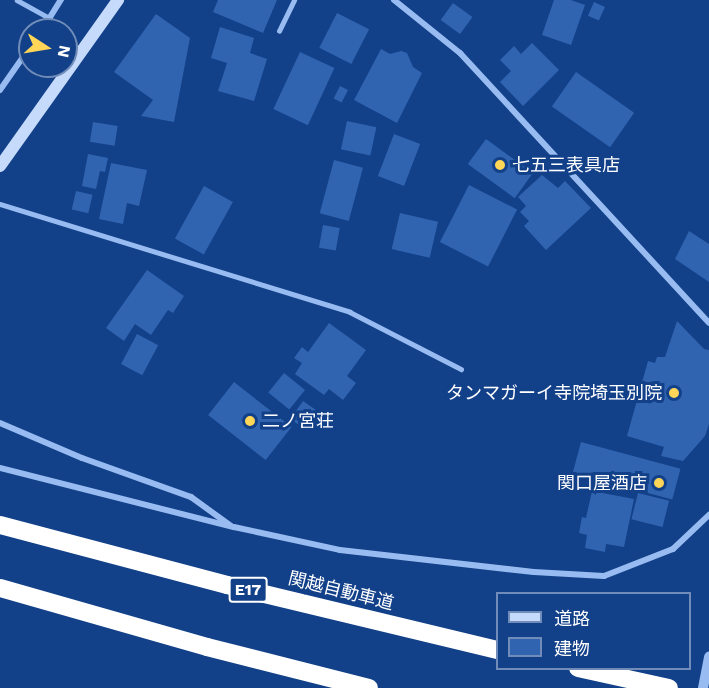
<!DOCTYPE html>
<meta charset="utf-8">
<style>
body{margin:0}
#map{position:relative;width:709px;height:688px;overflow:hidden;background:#124089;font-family:"Work Sans","Noto Sans JP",sans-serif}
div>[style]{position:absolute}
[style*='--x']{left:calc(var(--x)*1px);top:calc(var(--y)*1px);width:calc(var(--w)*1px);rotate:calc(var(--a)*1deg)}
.building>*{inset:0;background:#3164b0;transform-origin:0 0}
.service>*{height:4.5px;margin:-2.25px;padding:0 2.25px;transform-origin:2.25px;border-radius:2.25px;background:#98bcf1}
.minor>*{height:6px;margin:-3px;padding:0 3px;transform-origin:3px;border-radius:3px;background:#98bcf1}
.tertiary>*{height:10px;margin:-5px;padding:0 5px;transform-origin:5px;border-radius:5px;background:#98bcf1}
.secondary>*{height:12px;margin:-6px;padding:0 6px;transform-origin:6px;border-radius:6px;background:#c6dafb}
.motorway>*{height:18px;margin:-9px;padding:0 9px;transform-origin:9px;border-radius:9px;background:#fff}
.dots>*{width:16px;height:16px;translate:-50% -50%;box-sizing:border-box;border:3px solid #124089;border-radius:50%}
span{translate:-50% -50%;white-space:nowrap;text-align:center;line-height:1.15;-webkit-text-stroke:6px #124089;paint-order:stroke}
.shield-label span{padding:2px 4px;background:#124089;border:2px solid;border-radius:4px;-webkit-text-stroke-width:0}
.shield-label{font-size:16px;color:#fff;font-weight:700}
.poi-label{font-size:18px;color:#fff}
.left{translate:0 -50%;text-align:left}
.right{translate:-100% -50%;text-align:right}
.street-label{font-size:18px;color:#fff}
.legend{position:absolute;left:496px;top:592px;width:195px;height:78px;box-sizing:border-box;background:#124089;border:2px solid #718cb8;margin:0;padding:8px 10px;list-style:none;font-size:18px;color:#fff}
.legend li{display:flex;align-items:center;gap:12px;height:30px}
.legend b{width:30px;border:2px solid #718cb8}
.north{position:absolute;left:18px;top:18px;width:60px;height:60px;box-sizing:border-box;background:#124089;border:2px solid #718cb8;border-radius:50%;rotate:102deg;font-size:16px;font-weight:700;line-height:24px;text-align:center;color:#fff}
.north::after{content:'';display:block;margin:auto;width:21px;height:27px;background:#ffd657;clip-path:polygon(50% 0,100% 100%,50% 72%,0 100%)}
</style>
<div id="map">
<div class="building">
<div style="clip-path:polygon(218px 0,277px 0,263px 33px,213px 12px)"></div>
<div style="clip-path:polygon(554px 0,571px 0,585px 5px,571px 45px,542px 35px)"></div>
<div style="left:594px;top:2px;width:12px;height:15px;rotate:24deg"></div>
<div style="left:453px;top:3px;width:24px;height:21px;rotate:36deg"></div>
<div style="left:337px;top:13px;width:36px;height:39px;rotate:27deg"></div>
<div style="clip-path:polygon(156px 14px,190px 38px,174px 122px,141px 116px,153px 100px,114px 72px)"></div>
<div style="clip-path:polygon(220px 27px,254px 38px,250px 53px,267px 59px,254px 101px,218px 91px,227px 63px,211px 58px)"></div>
<div style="clip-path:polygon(532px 43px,559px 70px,523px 106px,500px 82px,511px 71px,500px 60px,514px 46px,521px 54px)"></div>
<div style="clip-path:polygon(381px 49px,390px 54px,401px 51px,407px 53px,413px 67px,422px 73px,397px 123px,354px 100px)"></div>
<div style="left:300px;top:52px;width:38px;height:63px;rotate:25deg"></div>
<div style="left:576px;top:72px;width:71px;height:42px;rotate:35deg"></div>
<div style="left:340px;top:86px;width:9px;height:14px;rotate:27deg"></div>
<div style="left:347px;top:121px;width:30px;height:29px;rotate:12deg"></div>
<div style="left:93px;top:122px;width:25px;height:20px;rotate:9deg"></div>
<div style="left:394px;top:134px;width:28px;height:45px;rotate:21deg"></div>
<div style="left:486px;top:139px;width:58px;height:31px;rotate:36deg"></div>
<div style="clip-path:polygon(88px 154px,108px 158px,105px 172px,100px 171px,96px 189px,82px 186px)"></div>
<div style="left:334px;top:160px;width:30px;height:55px;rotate:15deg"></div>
<div style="clip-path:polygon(111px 163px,147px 170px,139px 206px,127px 203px,123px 224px,99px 219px)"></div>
<div style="clip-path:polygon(542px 175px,558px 188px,565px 181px,591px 208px,546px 250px,524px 226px,529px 221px,520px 212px,526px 206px,518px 197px)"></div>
<div style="left:469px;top:185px;width:54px;height:64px;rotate:27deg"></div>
<div style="left:204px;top:186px;width:33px;height:60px;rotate:29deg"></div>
<div style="left:76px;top:191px;width:17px;height:19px;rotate:13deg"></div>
<div style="left:400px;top:213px;width:39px;height:37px;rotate:13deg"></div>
<div style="left:323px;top:225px;width:17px;height:23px;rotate:10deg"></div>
<div style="clip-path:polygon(689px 231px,709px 244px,709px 282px,675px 259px)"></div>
<div style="clip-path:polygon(147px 270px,184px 296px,173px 313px,168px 310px,151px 335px,135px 324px,124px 341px,106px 328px)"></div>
<div style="clip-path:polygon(677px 321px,704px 349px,709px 350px,709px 424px,705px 436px,683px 461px,661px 456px,664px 447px,627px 436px,648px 361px,655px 363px,657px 357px,665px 357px)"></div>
<div style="clip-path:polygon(329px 323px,366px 350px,347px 376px,356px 383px,343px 400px,329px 389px,324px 395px,295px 374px,302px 363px,294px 358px,302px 347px,308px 352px)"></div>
<div style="left:137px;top:334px;width:24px;height:34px;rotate:28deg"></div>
<div style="left:284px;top:373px;width:27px;height:25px;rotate:39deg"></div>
<div style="left:234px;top:382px;width:73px;height:42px;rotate:38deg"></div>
<div style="left:303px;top:401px;width:21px;height:22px;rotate:35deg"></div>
<div style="left:581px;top:442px;width:103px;height:32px;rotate:15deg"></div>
<div style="clip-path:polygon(592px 491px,634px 499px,624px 547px,606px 544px,605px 552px,585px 548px,587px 535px,579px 533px,582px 517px,586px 518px)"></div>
<div style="left:638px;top:493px;width:32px;height:27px;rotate:14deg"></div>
</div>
<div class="service">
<div style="--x:17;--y:0;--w:38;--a:29"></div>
<div style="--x:279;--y:31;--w:34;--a:-64"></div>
<div style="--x:0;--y:204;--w:366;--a:17.1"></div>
<div style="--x:350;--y:312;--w:125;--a:27.2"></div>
</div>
<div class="minor">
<div style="--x:394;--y:0;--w:85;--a:38.8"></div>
<div style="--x:460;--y:53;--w:367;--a:47.3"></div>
<div style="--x:42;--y:30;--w:36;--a:-58"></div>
<div style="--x:0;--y:90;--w:52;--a:-55.1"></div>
<div style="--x:0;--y:423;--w:89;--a:23.1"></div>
<div style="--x:82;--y:458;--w:116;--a:19.7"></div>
<div style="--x:191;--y:497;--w:49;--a:35.9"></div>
<div style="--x:0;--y:468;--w:241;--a:14.2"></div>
<div style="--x:234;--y:527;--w:108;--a:12.2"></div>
<div style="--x:340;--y:550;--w:195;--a:6.5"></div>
<div style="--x:534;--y:572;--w:70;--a:3.3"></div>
<div style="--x:604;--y:576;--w:74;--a:-21.4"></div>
<div style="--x:673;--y:549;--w:50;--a:-43.4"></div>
</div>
<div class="tertiary">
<div style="--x:703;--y:688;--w:32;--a:-79"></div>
</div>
<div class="secondary">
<div style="--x:0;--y:166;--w:204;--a:-54.6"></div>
</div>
<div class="motorway">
<div style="--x:0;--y:525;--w:235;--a:14.8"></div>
<div style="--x:227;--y:585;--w:279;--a:13.5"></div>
<div style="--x:0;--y:588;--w:215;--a:15.9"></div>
<div style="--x:207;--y:647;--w:167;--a:14.2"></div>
<div style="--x:578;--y:668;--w:93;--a:12.4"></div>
</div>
<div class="dots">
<div style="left:500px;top:165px;background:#ffd657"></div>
<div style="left:674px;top:393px;background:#ffd657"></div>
<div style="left:250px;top:421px;background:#ffd657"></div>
<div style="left:659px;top:483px;background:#ffd657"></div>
</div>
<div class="shield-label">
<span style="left:248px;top:590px">E17</span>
</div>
<div class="poi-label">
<span class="left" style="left:512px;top:165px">七五三表具店</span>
<span class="right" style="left:662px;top:393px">タンマガーイ寺院埼玉別院</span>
<span class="left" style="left:262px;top:421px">二ノ宮荘</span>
<span class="right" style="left:647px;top:483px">関口屋酒店</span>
</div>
<div class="street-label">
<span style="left:341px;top:591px;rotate:14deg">関越自動車道</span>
</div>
<ul class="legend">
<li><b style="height:8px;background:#c6dafb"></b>道路</li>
<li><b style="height:16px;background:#3164b0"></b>建物</li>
</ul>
<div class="north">N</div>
</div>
